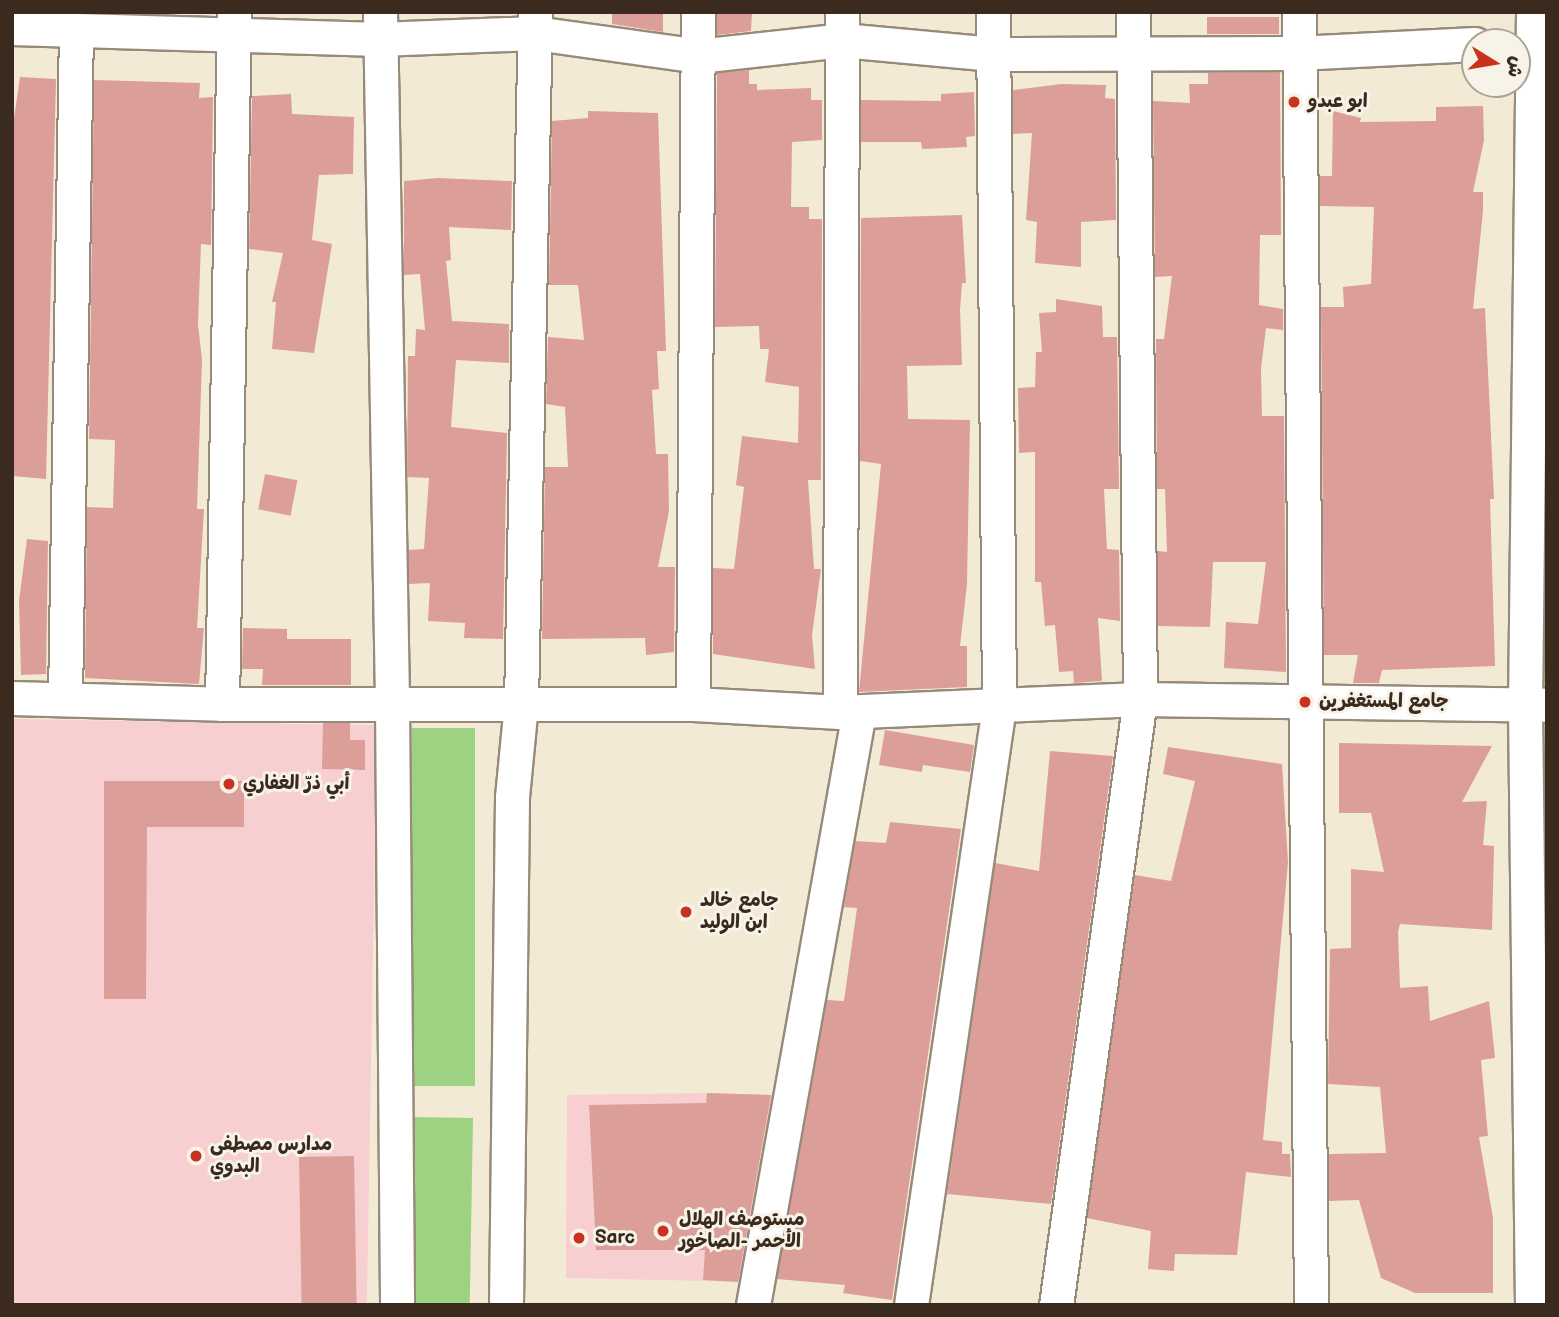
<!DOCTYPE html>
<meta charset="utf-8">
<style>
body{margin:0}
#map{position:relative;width:1559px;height:1317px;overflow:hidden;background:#f3ead5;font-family:"Balsamiq Sans","Playpen Sans Arabic",sans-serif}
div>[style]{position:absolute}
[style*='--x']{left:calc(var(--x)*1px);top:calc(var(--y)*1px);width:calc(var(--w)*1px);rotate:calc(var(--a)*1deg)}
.built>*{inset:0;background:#f7cfd0;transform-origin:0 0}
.green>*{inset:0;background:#9ed283;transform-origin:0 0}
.building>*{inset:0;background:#db9e99;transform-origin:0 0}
.roads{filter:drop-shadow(2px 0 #978a7a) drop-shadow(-2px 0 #978a7a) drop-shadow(0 2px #978a7a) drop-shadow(0 -2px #978a7a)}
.minor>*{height:33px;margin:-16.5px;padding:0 16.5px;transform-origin:16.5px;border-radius:16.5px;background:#fff}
.dots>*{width:19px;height:19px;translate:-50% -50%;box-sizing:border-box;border:4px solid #f7f3e8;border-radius:50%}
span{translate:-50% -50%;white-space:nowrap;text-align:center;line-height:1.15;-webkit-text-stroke:6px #f7f3e8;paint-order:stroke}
.poi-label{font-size:19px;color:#3b2a1e;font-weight:700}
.left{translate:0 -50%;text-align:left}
.frame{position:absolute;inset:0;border:14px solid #3b2a1e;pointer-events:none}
.north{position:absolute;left:1461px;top:28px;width:70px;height:70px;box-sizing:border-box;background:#f7f3e8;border:2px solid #aca397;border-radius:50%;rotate:101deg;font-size:19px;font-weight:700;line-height:28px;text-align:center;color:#3b2a1e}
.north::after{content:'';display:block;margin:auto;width:24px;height:32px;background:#c8321e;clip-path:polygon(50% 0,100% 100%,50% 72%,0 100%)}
</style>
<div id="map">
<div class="built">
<div style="left:12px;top:719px;width:365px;height:586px;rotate:1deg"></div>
<div style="clip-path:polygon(707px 1093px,775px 1095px,756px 1282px,566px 1278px,567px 1095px)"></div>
</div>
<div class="green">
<div style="left:475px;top:728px;width:358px;height:63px;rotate:90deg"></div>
<div style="left:413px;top:1117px;width:60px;height:188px;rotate:1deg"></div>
</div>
<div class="building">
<div style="clip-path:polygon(612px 12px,663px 12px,663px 32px,612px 24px)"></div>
<div style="clip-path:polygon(717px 12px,752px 12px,751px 31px,717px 35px)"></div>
<div style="left:1207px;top:17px;width:72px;height:17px"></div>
<div style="clip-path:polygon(749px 70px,749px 84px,757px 84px,757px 90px,811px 88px,811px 100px,822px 100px,822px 140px,792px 142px,791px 207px,809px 207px,809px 219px,822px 219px,821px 480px,808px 480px,814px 569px,821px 569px,812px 635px,815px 669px,713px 654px,713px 568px,734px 569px,744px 487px,736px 485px,742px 436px,798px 443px,799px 387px,765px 382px,769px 349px,760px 349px,759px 326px,715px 327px,717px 73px)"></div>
<div style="clip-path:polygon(1280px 72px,1281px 235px,1260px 235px,1259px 305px,1283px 309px,1283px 330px,1266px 328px,1261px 369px,1262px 416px,1284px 416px,1286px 672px,1224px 668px,1226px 622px,1258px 624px,1266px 562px,1213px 562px,1210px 627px,1158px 626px,1158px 551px,1167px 552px,1165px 489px,1157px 489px,1156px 339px,1164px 339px,1172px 276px,1155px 277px,1153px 101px,1190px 103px,1189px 84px,1208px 84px,1208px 73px)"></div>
<div style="clip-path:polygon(20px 77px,56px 79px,46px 479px,12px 476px,12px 132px)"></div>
<div style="clip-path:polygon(94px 80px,200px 83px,199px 98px,213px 97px,211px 245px,201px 244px,198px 324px,202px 360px,197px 509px,204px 509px,197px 628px,204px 628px,199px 684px,85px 678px,87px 507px,113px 508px,115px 440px,89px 439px)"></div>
<div style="clip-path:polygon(1061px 84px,1106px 85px,1105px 98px,1115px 99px,1116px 220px,1081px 222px,1081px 267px,1035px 263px,1037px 222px,1026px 220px,1032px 133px,1013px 134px,1013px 90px)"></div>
<div style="clip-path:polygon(974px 92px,975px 136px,966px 137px,967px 147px,922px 149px,921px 142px,861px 142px,861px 100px,941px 101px,941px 94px)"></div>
<div style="clip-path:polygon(291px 94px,292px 114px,354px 117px,353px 174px,319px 175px,312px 240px,332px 244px,314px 353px,272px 349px,276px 302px,272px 302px,283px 253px,249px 249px,252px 96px)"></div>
<div style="clip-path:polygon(1483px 106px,1484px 140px,1473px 192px,1483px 192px,1483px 211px,1473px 309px,1485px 308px,1494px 499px,1490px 499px,1495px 666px,1382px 670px,1379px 683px,1353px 683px,1358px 655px,1324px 655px,1321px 307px,1344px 307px,1343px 287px,1371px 284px,1374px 207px,1320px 206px,1320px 176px,1332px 176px,1333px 111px,1361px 118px,1360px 122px,1436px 121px,1436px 107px)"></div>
<div style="clip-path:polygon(588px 111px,658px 113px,666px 351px,657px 351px,659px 389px,652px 390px,656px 454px,668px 454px,669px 511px,658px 567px,675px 567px,674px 652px,646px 655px,645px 638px,542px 639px,545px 467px,568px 467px,565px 407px,546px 404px,548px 337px,584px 340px,578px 285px,549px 285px,552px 121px,588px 118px)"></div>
<div style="clip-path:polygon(438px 178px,512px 181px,511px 230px,449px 227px,451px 260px,446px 261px,452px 321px,509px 324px,509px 363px,456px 360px,451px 427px,507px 433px,503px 639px,464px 638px,465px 623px,428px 621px,430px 583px,409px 584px,409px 550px,424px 549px,429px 478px,407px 477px,408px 356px,415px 356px,416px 329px,425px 330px,420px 274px,404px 275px,404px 181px)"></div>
<div style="clip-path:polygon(962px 215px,966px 283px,962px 283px,960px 310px,962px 365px,907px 366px,908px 419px,970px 420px,967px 584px,960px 646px,967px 646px,967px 687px,859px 692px,881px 464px,860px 461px,861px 218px)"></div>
<div style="clip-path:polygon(1056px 299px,1102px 306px,1103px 337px,1117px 337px,1119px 489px,1104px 489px,1107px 549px,1119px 550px,1120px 621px,1098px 618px,1102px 681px,1074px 683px,1073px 671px,1059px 672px,1055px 625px,1045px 626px,1041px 582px,1035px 582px,1035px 452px,1019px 453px,1018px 388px,1035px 387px,1036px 352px,1042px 352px,1039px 313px,1056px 312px)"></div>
<div style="left:265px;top:474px;width:33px;height:36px;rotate:11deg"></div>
<div style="clip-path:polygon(27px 539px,48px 541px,46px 674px,21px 675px,19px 601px)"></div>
<div style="clip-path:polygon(243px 628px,287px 629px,287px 639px,351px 639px,351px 685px,262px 685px,263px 669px,242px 669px)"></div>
<div style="clip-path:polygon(323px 723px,350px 723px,350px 740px,365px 740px,365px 770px,322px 769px)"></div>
<div style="clip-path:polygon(885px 730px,974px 745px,970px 772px,923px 765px,922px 772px,879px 765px)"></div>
<div style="clip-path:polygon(1339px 743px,1492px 746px,1462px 802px,1487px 801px,1483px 845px,1494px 846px,1492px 930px,1400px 924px,1398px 932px,1400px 988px,1428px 986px,1430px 1021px,1489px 1001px,1495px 1058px,1481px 1060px,1488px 1136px,1479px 1137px,1493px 1218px,1493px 1293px,1415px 1293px,1381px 1278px,1359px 1200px,1329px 1201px,1329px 1154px,1386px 1153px,1380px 1087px,1328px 1084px,1330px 949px,1351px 948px,1351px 869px,1384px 872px,1371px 813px,1339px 813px)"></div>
<div style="clip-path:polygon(1168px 747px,1282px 764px,1288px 862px,1263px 1140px,1282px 1142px,1282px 1154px,1290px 1154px,1291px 1177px,1246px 1172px,1237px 1255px,1175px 1254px,1174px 1271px,1148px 1269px,1151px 1231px,1087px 1218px,1135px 875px,1171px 881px,1195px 781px,1163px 774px)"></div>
<div style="clip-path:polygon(1050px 751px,1113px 756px,1051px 1204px,947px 1194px,995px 863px,1039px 871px)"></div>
<div style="clip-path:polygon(104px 781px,244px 781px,244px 827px,147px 827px,146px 999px,104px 999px)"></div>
<div style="clip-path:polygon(890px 822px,961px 829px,892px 1300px,843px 1293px,845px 1285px,777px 1279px,827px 1000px,844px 1001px,857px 908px,844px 907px,855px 841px,886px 843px)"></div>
<div style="clip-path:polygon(707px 1093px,771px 1095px,738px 1282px,703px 1280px,705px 1250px,596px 1250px,589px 1105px,706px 1103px)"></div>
<div style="left:354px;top:1156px;width:149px;height:55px;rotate:89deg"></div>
</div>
<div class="roads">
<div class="minor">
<div style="--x:380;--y:12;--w:690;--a:89"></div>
<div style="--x:392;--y:702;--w:603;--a:89.52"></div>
<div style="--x:1299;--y:12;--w:1293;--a:89.47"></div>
<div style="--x:12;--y:28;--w:367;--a:1.7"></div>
<div style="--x:379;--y:39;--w:156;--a:-2.2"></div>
<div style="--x:535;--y:33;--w:165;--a:8"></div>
<div style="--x:698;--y:56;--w:145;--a:-6.3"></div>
<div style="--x:842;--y:40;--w:152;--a:5.3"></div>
<div style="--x:993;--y:54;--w:304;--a:-0.2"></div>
<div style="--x:1297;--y:53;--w:178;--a:-2.9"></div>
<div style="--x:12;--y:698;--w:210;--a:1.6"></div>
<div style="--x:222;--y:704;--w:471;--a:0"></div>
<div style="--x:693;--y:704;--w:147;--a:3.1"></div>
<div style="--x:840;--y:712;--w:300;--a:-2.5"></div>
<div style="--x:1140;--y:699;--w:407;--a:0.8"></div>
<div style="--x:65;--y:699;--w:668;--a:-89.06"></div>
<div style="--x:222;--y:704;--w:692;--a:-89.01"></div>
<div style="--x:693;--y:704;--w:692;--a:-89.59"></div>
<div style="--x:840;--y:712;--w:700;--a:-89.84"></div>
<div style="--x:506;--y:1305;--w:508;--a:-89.32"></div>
<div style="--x:512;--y:797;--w:94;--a:-84.5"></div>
<div style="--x:521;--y:703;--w:690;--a:-88.84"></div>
<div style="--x:753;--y:1305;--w:602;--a:-79.87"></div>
<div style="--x:911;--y:1305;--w:605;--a:-81.64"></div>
<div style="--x:999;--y:706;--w:694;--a:-90.5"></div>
<div style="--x:1056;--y:1305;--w:612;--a:-82.11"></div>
<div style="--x:1140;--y:699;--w:687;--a:-90.58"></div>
<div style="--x:1532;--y:1305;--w:598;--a:-90.67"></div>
<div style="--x:1525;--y:707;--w:695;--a:-89.34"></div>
</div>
</div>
<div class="dots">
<div style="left:1294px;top:102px;background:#c8321e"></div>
<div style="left:1305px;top:702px;background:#c8321e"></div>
<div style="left:229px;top:784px;background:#c8321e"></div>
<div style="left:686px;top:912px;background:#c8321e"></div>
<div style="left:196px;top:1156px;background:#c8321e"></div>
<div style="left:663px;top:1231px;background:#c8321e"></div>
<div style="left:579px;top:1238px;background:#c8321e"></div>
</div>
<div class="poi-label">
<span class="left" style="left:1308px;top:102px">ابو عبدو</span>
<span class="left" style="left:1319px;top:702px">جامع المستغفرين</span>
<span class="left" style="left:243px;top:784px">أبي ذرّ الغفاري</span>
<span class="left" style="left:700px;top:912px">جامع خالد<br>ابن الوليد</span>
<span class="left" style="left:210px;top:1156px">مدارس مصطفى<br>البدوي</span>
<span class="left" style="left:679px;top:1231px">مستوصف الهلال<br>الأحمر -الصاخور</span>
<span class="left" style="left:595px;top:1238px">Sarc</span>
</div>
<div class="frame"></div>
<div class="north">ش</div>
</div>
